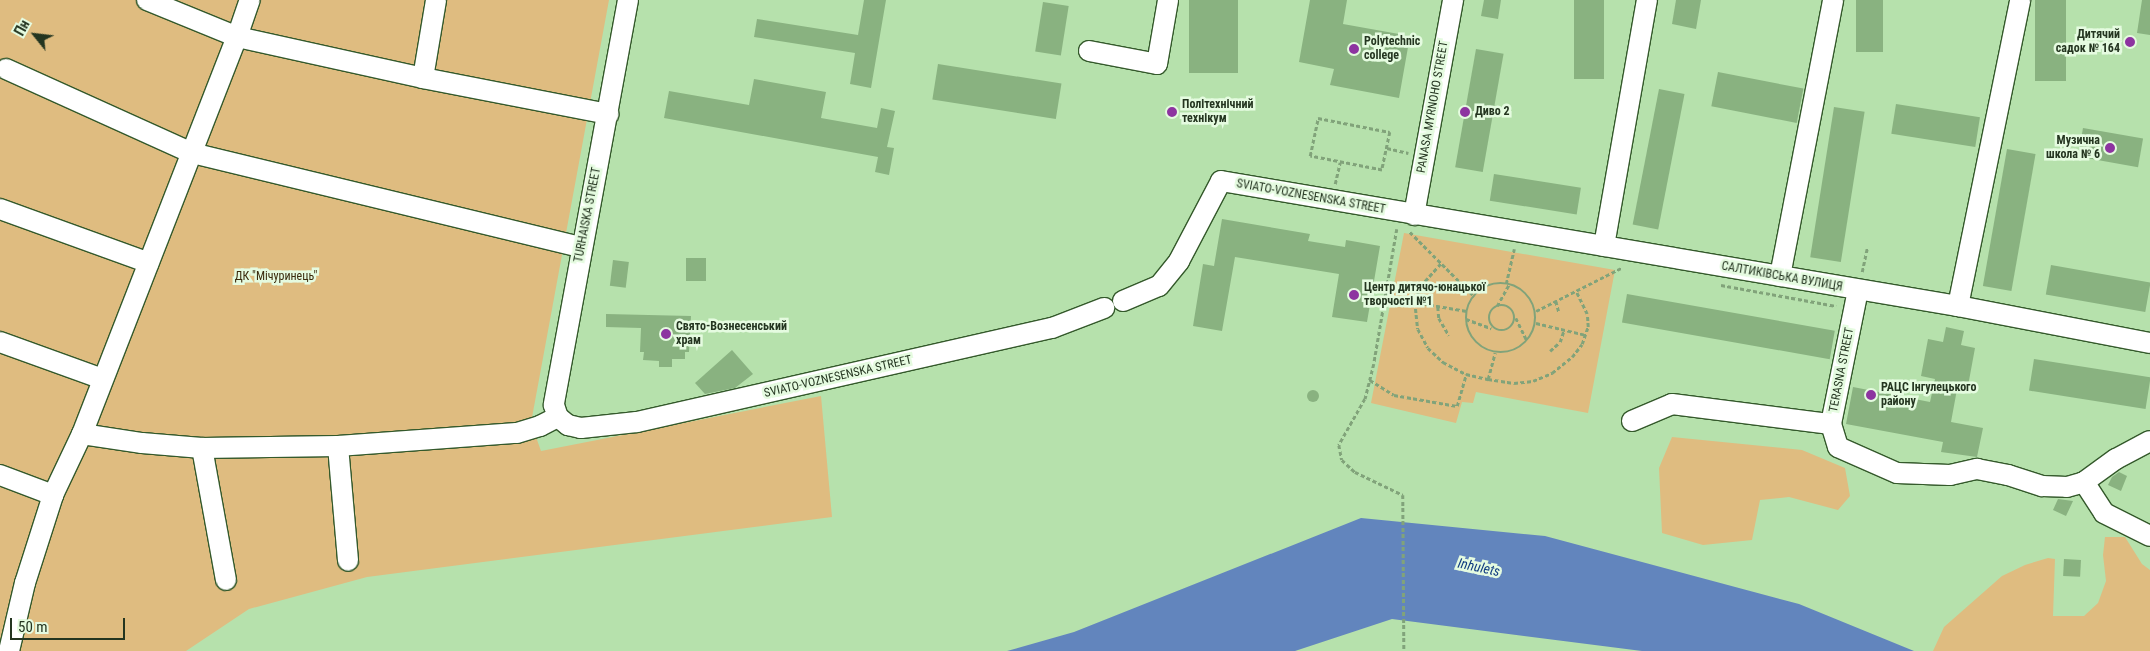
<!DOCTYPE html>
<meta charset="utf-8">
<style>
body{margin:0}
#map{position:relative;width:2150px;height:651px;overflow:hidden;background:#b6e1ac;font-family:"Roboto Condensed",sans-serif}
div>[style]{position:absolute}
[style*='--x']{left:calc(var(--x)*1px);top:calc(var(--y)*1px);width:calc(var(--w)*1px);rotate:calc(var(--a)*1deg)}
.green>*{inset:0;background:#dfbc80}
.water>*{inset:0;background:#6285bd}
.building>*{inset:0;background:#89b280;transform-origin:0 0}
.round{border-radius:50%}
.path>*{height:2.5px;margin-top:-1.25px;transform-origin:0;background:repeating-linear-gradient(90deg,#81a37a 0 4px,transparent 0 6.5px)}
.path>.ring{margin:-1.25px;padding:0;box-sizing:content-box;background:none;border:2.5px solid #81a37a;border-radius:50%}
.roads{filter:drop-shadow(1px 0 #34592b) drop-shadow(-1px 0 #34592b) drop-shadow(0 1px #34592b) drop-shadow(0 -1px #34592b)}
.minor>*{height:20px;margin:-10px;padding:0 10px;transform-origin:10px;border-radius:10px;background:#fff}
.dots>*{width:14px;height:14px;translate:-50% -50%;box-sizing:border-box;border:2px solid #e5fbe0;border-radius:50%}
span{translate:-50% -50%;white-space:nowrap;text-align:center;line-height:1.15;-webkit-text-stroke:5px #e5fbe0;paint-order:stroke}
.poi-label{font-size:12px;color:#243520;font-weight:700}
.right{translate:-100% -50%;text-align:right}
.left{translate:0 -50%;text-align:left}
.street-label{font-size:12px;color:#243520}
.park-label{font-size:12px;color:#3a2a0c}
.water-label{font-size:14px;color:#113c80;font-style:italic}
.north{position:absolute;left:10px;top:10px;width:50px;height:50px;-webkit-text-stroke:4px #e5fbe0;paint-order:stroke;rotate:299deg;font-size:14px;font-weight:700;line-height:20px;text-align:center;color:#243520}
.north::after{content:'';display:block;margin:auto;width:18px;height:22px;background:#243520;clip-path:polygon(50% 0,100% 100%,50% 72%,0 100%)}
.scale{position:absolute;left:10px;top:618px;width:115px;height:22px;box-sizing:border-box;border:2px solid #243520;border-top:0;padding-left:6px;font-size:15px;line-height:18px;white-space:nowrap;color:#243520;-webkit-text-stroke:4px #e5fbe0;paint-order:stroke}
</style>
<div id="map">
<div class="green">
<div style="clip-path:polygon(0 0,609px 0,531px 423px,541px 451px,821px 396px,832px 517px,367px 577px,249px 609px,186px 651px,0 651px)"></div>
<div style="clip-path:polygon(1404px 233px,1615px 270px,1588px 413px,1476px 392px,1473px 403px,1462px 402px,1456px 423px,1371px 403px)"></div>
<div style="clip-path:polygon(1672px 437px,1802px 450px,1845px 468px,1850px 496px,1838px 510px,1789px 497px,1760px 500px,1752px 540px,1703px 545px,1662px 533px,1659px 468px)"></div>
<div style="clip-path:polygon(2105px 537px,2125px 537px,2142px 564px,2150px 570px,2150px 651px,1933px 651px,1944px 627px,2002px 576px,2025px 565px,2048px 558px,2055px 559px,2053px 616px,2084px 616px,2098px 603px,2106px 581px,2103px 555px)"></div>
</div>
<div class="water">
<div style="clip-path:polygon(1361px 518px,1545px 536px,1799px 604px,1914px 651px,1642px 651px,1392px 619px,1295px 651px,1007px 651px,1074px 632px)"></div>
</div>
<div class="building">
<div style="clip-path:polygon(864px 0,886px 0,871px 88px,850px 84px,855px 53px,754px 37px,757px 19px,858px 35px)"></div>
<div style="left:1189px;top:0;width:49px;height:73px"></div>
<div style="clip-path:polygon(1310px 0,1347px 0,1343px 24px,1410px 36px,1399px 98px,1330px 85px,1334px 69px,1299px 62px)"></div>
<div style="clip-path:polygon(1484px 0,1501px 0,1498px 19px,1481px 16px)"></div>
<div style="left:1574px;top:0;width:30px;height:79px"></div>
<div style="clip-path:polygon(1676px 0,1701px 0,1696px 29px,1672px 24px)"></div>
<div style="left:1856px;top:0;width:27px;height:52px"></div>
<div style="left:2035px;top:0;width:31px;height:81px"></div>
<div style="clip-path:polygon(2142px 0,2150px 0,2150px 35px,2137px 33px)"></div>
<div style="left:1043px;top:2px;width:26px;height:50px;rotate:9deg"></div>
<div style="left:1476px;top:49px;width:28px;height:120px;rotate:10deg"></div>
<div style="left:938px;top:64px;width:125px;height:36px;rotate:9deg"></div>
<div style="left:1718px;top:72px;width:87px;height:35px;rotate:11deg"></div>
<div style="clip-path:polygon(754px 79px,826px 92px,821px 118px,877px 128px,881px 108px,895px 111px,887px 147px,894px 148px,889px 175px,875px 172px,878px 157px,664px 118px,669px 91px,749px 105px)"></div>
<div style="left:1659px;top:89px;width:26px;height:138px;rotate:11deg"></div>
<div style="left:1896px;top:104px;width:85px;height:30px;rotate:9deg"></div>
<div style="left:1834px;top:107px;width:31px;height:152px;rotate:9deg"></div>
<div style="left:2083px;top:128px;width:61px;height:29px;rotate:10deg"></div>
<div style="left:2007px;top:149px;width:29px;height:139px;rotate:10deg"></div>
<div style="left:1494px;top:174px;width:88px;height:27px;rotate:9deg"></div>
<div style="clip-path:polygon(1222px 219px,1310px 234px,1308px 241px,1345px 247px,1346px 240px,1380px 246px,1367px 322px,1332px 317px,1339px 274px,1235px 257px,1222px 331px,1193px 326px,1203px 264px,1214px 266px)"></div>
<div style="left:686px;top:258px;width:20px;height:23px"></div>
<div style="left:613px;top:260px;width:16px;height:26px;rotate:7deg"></div>
<div style="left:2051px;top:265px;width:101px;height:30px;rotate:10deg"></div>
<div style="left:1627px;top:294px;width:211px;height:29px;rotate:10deg"></div>
<div style="clip-path:polygon(606px 314px,691px 316px,689px 352px,685px 352px,685px 359px,672px 359px,672px 367px,659px 367px,659px 361px,643px 360px,644px 352px,640px 352px,641px 328px,606px 327px)"></div>
<div style="clip-path:polygon(1946px 327px,1964px 331px,1961px 345px,1975px 348px,1968px 386px,1958px 384px,1951px 422px,1983px 428px,1977px 457px,1941px 452px,1943px 442px,1846px 424px,1853px 387px,1930px 402px,1935px 379px,1921px 376px,1928px 339px,1943px 342px)"></div>
<div style="clip-path:polygon(732px 350px,753px 374px,735px 388px,705px 394px,695px 383px)"></div>
<div style="left:2034px;top:359px;width:118px;height:32px;rotate:9deg"></div>
<div class="round" style="left:1307px;top:390px;width:12px;height:12px"></div>
<div style="clip-path:polygon(2119px 472px,2127px 476px,2121px 491px,2108px 485px,2112px 477px)"></div>
<div style="clip-path:polygon(2058px 499px,2073px 501px,2066px 516px,2053px 510px)"></div>
<div style="left:2064px;top:559px;width:17px;height:17px;rotate:3deg"></div>
</div>
<div class="path">
<div style="--x:1318;--y:118;--w:73;--a:11"></div>
<div style="--x:1390;--y:132;--w:39;--a:102"></div>
<div style="--x:1382;--y:170;--w:73;--a:-169"></div>
<div style="--x:1310;--y:156;--w:39;--a:-78"></div>
<div style="--x:1387;--y:148;--w:22;--a:13"></div>
<div style="--x:1335;--y:184;--w:22;--a:-77"></div>
<div style="--x:1397;--y:229;--w:137;--a:99.7"></div>
<div style="--x:1374;--y:364;--w:36;--a:104"></div>
<div style="--x:1365;--y:399;--w:53;--a:119.5"></div>
<div style="--x:1339;--y:445;--w:15;--a:79"></div>
<div style="--x:1342;--y:460;--w:18;--a:43"></div>
<div style="--x:1355;--y:472;--w:53;--a:25.6"></div>
<div style="--x:1403;--y:495;--w:156;--a:89.6"></div>
<div style="--x:1410;--y:232;--w:91;--a:45"></div>
<div style="--x:1441;--y:264;--w:30;--a:132"></div>
<div style="--x:1421;--y:286;--w:17;--a:111"></div>
<div style="--x:1415;--y:302;--w:27;--a:84"></div>
<div style="--x:1418;--y:329;--w:21;--a:62"></div>
<div style="--x:1428;--y:348;--w:21;--a:43"></div>
<div style="--x:1443;--y:362;--w:26;--a:28"></div>
<div style="--x:1466;--y:374;--w:23;--a:13"></div>
<div style="--x:1488;--y:379;--w:26;--a:9"></div>
<div style="--x:1514;--y:383;--w:19;--a:-6"></div>
<div style="--x:1533;--y:381;--w:21;--a:-23"></div>
<div style="--x:1552;--y:373;--w:26;--a:-39"></div>
<div style="--x:1572;--y:357;--w:16;--a:-52"></div>
<div style="--x:1582;--y:344;--w:18;--a:-71"></div>
<div style="--x:1588;--y:327;--w:13;--a:-94"></div>
<div style="--x:1587;--y:314;--w:25;--a:-116"></div>
<div style="--x:1862;--y:272;--w:24;--a:-78"></div>
<div class="ring" style="left:1466px;top:283px;width:67.5px;height:67.5px"></div>
<div style="--x:1506;--y:284;--w:36;--a:-77"></div>
<div style="--x:1721;--y:285;--w:117;--a:10.3"></div>
<div style="--x:1451;--y:292;--w:14;--a:-54"></div>
<div style="--x:1385;--y:297;--w:83;--a:9.7"></div>
<div style="--x:1556;--y:301;--w:11;--a:75"></div>
<div class="ring" style="left:1489px;top:305px;width:23.5px;height:23.5px"></div>
<div style="--x:1497;--y:306;--w:25;--a:-61"></div>
<div style="--x:1438;--y:307;--w:11;--a:85"></div>
<div style="--x:1439;--y:318;--w:20;--a:60"></div>
<div style="--x:1536;--y:311;--w:97;--a:-26.8"></div>
<div style="--x:1516;--y:318;--w:25;--a:64"></div>
<div style="--x:1466;--y:319;--w:27;--a:20"></div>
<div style="--x:1536;--y:323;--w:51;--a:13.5"></div>
<div style="--x:1550;--y:351;--w:13;--a:-42"></div>
<div style="--x:1560;--y:342;--w:13;--a:-72"></div>
<div style="--x:1488;--y:379;--w:27;--a:-75"></div>
<div style="--x:1370;--y:380;--w:28;--a:32"></div>
<div style="--x:1394;--y:395;--w:64;--a:9.9"></div>
<div style="--x:1457;--y:406;--w:33;--a:-74"></div>
</div>
<div class="roads">
<div class="minor">
<div style="--x:147;--y:0;--w:97;--a:22.3"></div>
<div style="--x:237;--y:37;--w:190;--a:12.4"></div>
<div style="--x:423;--y:78;--w:189;--a:11"></div>
<div style="--x:628;--y:0;--w:412;--a:100.4"></div>
<div style="--x:554;--y:405;--w:13;--a:72"></div>
<div style="--x:558;--y:417;--w:13;--a:39"></div>
<div style="--x:568;--y:425;--w:13;--a:13"></div>
<div style="--x:581;--y:428;--w:56;--a:-6.1"></div>
<div style="--x:637;--y:422;--w:426;--a:-12.8"></div>
<div style="--x:1052;--y:328;--w:56;--a:-21"></div>
<div style="--x:1089;--y:51;--w:69;--a:10.8"></div>
<div style="--x:1157;--y:64;--w:65;--a:-80.2"></div>
<div style="--x:6;--y:69;--w:204;--a:24.3"></div>
<div style="--x:192;--y:153;--w:400;--a:13.6"></div>
<div style="--x:423;--y:78;--w:79;--a:-80.5"></div>
<div style="--x:0;--y:209;--w:158;--a:19.9"></div>
<div style="--x:1414;--y:215;--w:219;--a:-79.7"></div>
<div style="--x:1604;--y:246;--w:250;--a:-80.1"></div>
<div style="--x:1780;--y:276;--w:281;--a:-79.1"></div>
<div style="--x:1858;--y:290;--w:137;--a:101.4"></div>
<div style="--x:1831;--y:424;--w:24;--a:73"></div>
<div style="--x:1838;--y:447;--w:64;--a:23.8"></div>
<div style="--x:1897;--y:473;--w:53;--a:2.2"></div>
<div style="--x:1950;--y:475;--w:28;--a:-13"></div>
<div style="--x:1977;--y:469;--w:32;--a:11"></div>
<div style="--x:2008;--y:475;--w:36;--a:18"></div>
<div style="--x:2042;--y:486;--w:25;--a:2"></div>
<div style="--x:2067;--y:487;--w:18;--a:-16"></div>
<div style="--x:2084;--y:482;--w:39;--a:-36"></div>
<div style="--x:2116;--y:459;--w:38;--a:-28"></div>
<div style="--x:1123;--y:301;--w:39;--a:-23"></div>
<div style="--x:1159;--y:286;--w:32;--a:-51"></div>
<div style="--x:1179;--y:261;--w:90;--a:-62.3"></div>
<div style="--x:1221;--y:181;--w:748;--a:9.63"></div>
<div style="--x:1958;--y:306;--w:196;--a:10.9"></div>
<div style="--x:1958;--y:306;--w:312;--a:-78.5"></div>
<div style="--x:0;--y:342;--w:109;--a:19.8"></div>
<div style="--x:1632;--y:421;--w:43;--a:-23"></div>
<div style="--x:1672;--y:404;--w:160;--a:7.2"></div>
<div style="--x:82;--y:434;--w:61;--a:8.5"></div>
<div style="--x:142;--y:443;--w:60;--a:4.8"></div>
<div style="--x:202;--y:448;--w:136;--a:-0.8"></div>
<div style="--x:338;--y:446;--w:179;--a:-4.2"></div>
<div style="--x:517;--y:433;--w:24;--a:-17"></div>
<div style="--x:540;--y:426;--w:20;--a:-27"></div>
<div style="--x:338;--y:446;--w:115;--a:85"></div>
<div style="--x:202;--y:448;--w:134;--a:79.7"></div>
<div style="--x:0;--y:475;--w:57;--a:20.7"></div>
<div style="--x:2084;--y:482;--w:37;--a:57"></div>
<div style="--x:2104;--y:513;--w:51;--a:26.6"></div>
<div style="--x:9;--y:651;--w:70;--a:-76.8"></div>
<div style="--x:25;--y:583;--w:92;--a:-72.3"></div>
<div style="--x:53;--y:495;--w:68;--a:-64.6"></div>
<div style="--x:82;--y:434;--w:426;--a:-68.7"></div>
<div style="--x:237;--y:37;--w:39;--a:-71"></div>
</div>
</div>
<div class="dots">
<div style="left:2130px;top:42px;background:#8d34a0"></div>
<div style="left:1354px;top:49px;background:#8d34a0"></div>
<div style="left:1172px;top:112px;background:#8d34a0"></div>
<div style="left:1465px;top:112px;background:#8d34a0"></div>
<div style="left:2110px;top:148px;background:#8d34a0"></div>
<div style="left:1354px;top:295px;background:#8d34a0"></div>
<div style="left:666px;top:334px;background:#8d34a0"></div>
<div style="left:1871px;top:395px;background:#8d34a0"></div>
</div>
<div class="poi-label">
<span class="right" style="left:2120px;top:42px">Дитячий<br>садок № 164</span>
<span class="left" style="left:1364px;top:49px">Polytechnic<br>college</span>
<span class="left" style="left:1182px;top:112px">Політехнічний<br>технікум</span>
<span class="left" style="left:1475px;top:112px">Диво 2</span>
<span class="right" style="left:2100px;top:148px">Музична<br>школа № 6</span>
<span class="left" style="left:1364px;top:295px">Центр дитячо-юнацької<br>творчості №1</span>
<span class="left" style="left:676px;top:334px">Свято-Вознесенський<br>храм</span>
<span class="left" style="left:1881px;top:395px">РАЦС Інгулецького<br>району</span>
</div>
<div class="street-label">
<span style="left:1433px;top:107px;rotate:-80deg">PANASA MYRNOHO STREET</span>
<span style="left:1311px;top:197px;rotate:10deg">SVIATO-VOZNESENSKA STREET</span>
<span style="left:588px;top:215px;rotate:-79deg">TURHAISKA STREET</span>
<span style="left:1782px;top:277px;rotate:10deg">САЛТИКІВСЬКА ВУЛИЦЯ</span>
<span style="left:1842px;top:370px;rotate:-79deg">TERASNA STREET</span>
<span style="left:838px;top:377px;rotate:-13deg">SVIATO-VOZNESENSKA STREET</span>
</div>
<div class="park-label">
<span style="left:276px;top:277px">ДК "Мічуринець"</span>
</div>
<div class="water-label">
<span style="left:1479px;top:567px;rotate:12deg">Inhulets</span>
</div>
<div class="north">Пн</div>
<div class="scale">50 m</div>
</div>
